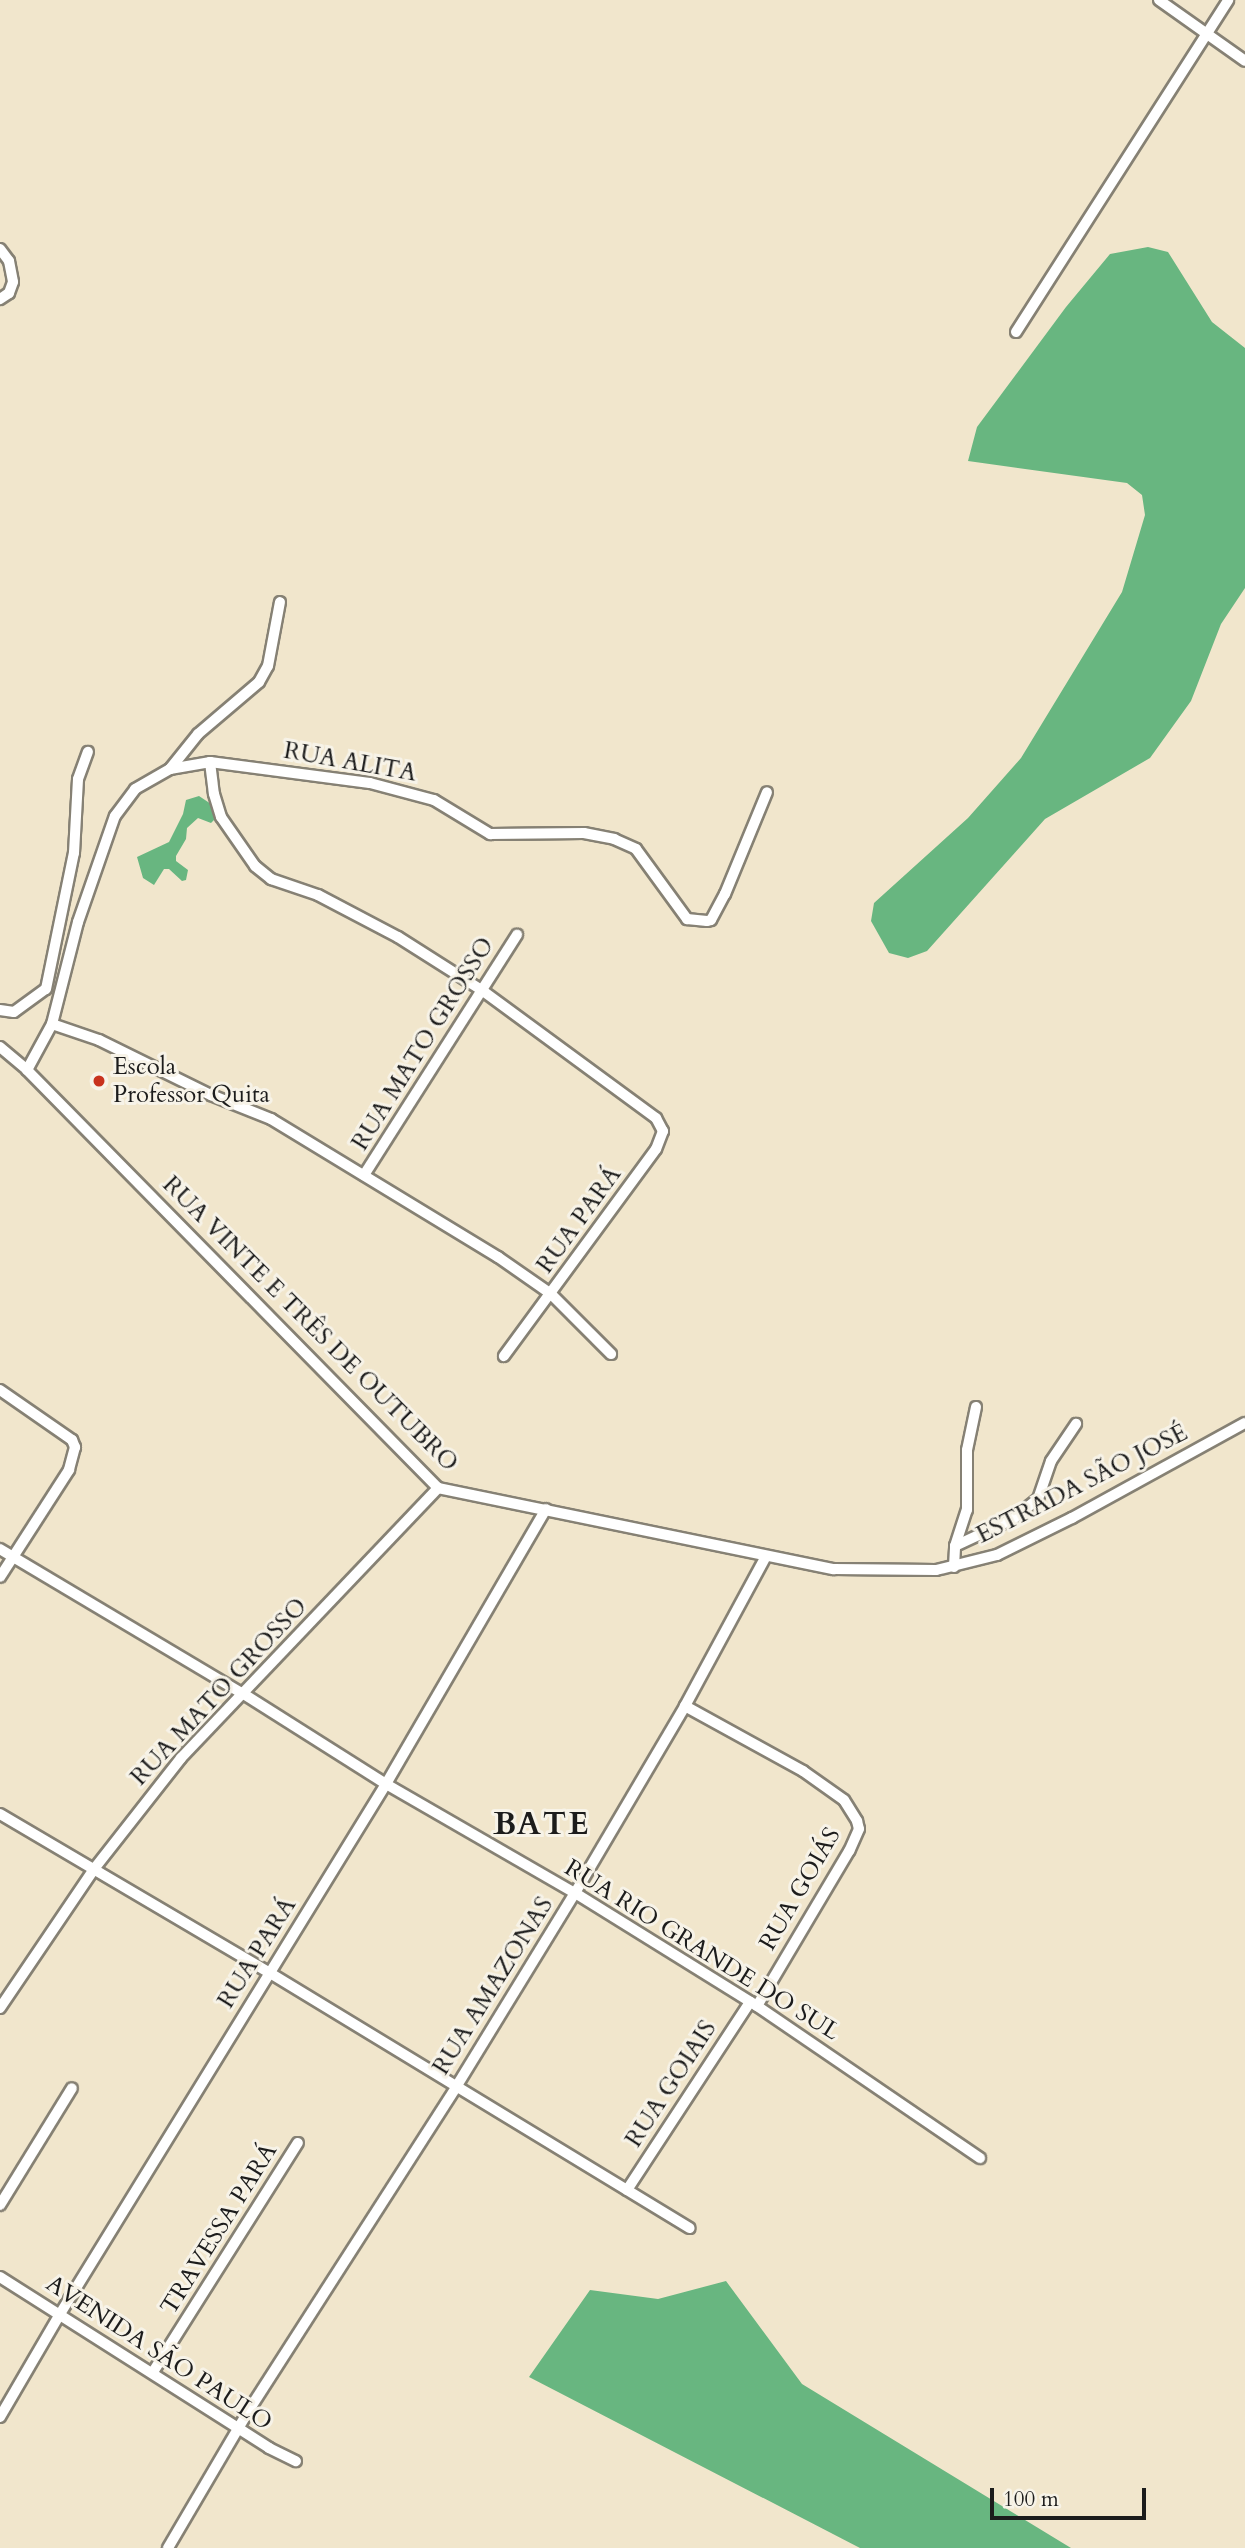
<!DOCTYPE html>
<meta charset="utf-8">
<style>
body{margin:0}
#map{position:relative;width:1245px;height:2548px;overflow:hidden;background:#f1e6cc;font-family:Cardo,serif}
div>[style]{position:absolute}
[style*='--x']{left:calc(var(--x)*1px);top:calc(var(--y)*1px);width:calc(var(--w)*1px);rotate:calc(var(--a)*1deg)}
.forest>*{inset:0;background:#68b680}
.roads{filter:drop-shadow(2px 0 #868174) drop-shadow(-2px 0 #868174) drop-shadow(0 2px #868174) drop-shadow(0 -2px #868174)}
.minor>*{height:10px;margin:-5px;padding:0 5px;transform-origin:5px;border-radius:5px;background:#fff}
.dots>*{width:19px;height:19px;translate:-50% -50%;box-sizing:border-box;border:4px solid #f7f3e8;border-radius:50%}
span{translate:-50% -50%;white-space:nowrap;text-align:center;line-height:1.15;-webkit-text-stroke:6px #f7f3e8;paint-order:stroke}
.street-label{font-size:24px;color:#1c1c1c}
.poi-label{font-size:24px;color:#1c1c1c}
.left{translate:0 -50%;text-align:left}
.district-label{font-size:32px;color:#1c1c1c;font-weight:700;letter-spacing:2px}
.scale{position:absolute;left:990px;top:2488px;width:156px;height:32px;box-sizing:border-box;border:4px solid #1c1c1c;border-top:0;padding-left:9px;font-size:21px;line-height:24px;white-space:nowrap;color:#1c1c1c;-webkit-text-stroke:5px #f7f3e8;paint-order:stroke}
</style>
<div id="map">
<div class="forest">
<div style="clip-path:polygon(1148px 247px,1168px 252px,1212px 322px,1245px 348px,1245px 588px,1221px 624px,1191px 701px,1150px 758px,1045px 819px,927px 951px,908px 958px,889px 953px,871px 921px,874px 903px,968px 818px,1021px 758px,1122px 592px,1145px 515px,1142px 495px,1127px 483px,968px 461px,977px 427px,1066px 307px,1110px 254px)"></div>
<div style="clip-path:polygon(199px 796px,211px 804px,215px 819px,211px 823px,198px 818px,187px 828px,186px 839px,176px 856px,176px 861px,188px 870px,186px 880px,182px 881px,169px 869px,164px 869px,154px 885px,143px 878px,137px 857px,169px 842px,183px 814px,186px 800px)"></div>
<div style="clip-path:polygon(726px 2281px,802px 2384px,1071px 2548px,860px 2548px,529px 2377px,590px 2290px,658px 2299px)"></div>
</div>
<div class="roads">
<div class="minor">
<div style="--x:1159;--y:0;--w:105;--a:35.3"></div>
<div style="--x:0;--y:249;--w:15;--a:53"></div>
<div style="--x:9;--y:261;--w:21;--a:79"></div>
<div style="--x:13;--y:282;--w:12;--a:110"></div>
<div style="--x:9;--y:293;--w:11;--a:146"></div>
<div style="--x:1016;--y:332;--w:394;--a:-57.4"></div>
<div style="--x:210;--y:762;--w:32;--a:83"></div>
<div style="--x:214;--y:794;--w:24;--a:73"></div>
<div style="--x:221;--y:817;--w:60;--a:55.2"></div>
<div style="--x:255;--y:866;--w:21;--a:39"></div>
<div style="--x:271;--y:879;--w:50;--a:18.8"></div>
<div style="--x:318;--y:895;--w:90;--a:27.7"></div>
<div style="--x:398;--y:937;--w:101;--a:32.4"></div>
<div style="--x:483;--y:991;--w:215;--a:36.3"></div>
<div style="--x:656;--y:1118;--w:15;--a:62"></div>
<div style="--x:663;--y:1131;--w:19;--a:111"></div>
<div style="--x:656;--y:1149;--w:257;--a:126.3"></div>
<div style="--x:170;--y:769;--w:45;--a:-51.3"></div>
<div style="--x:198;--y:734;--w:80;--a:-40.4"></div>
<div style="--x:259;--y:682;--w:18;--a:-61"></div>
<div style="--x:268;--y:666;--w:65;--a:-79.4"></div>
<div style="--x:0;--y:1010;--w:14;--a:8"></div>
<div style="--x:14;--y:1012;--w:39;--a:-36"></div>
<div style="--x:46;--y:989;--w:139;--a:-78.4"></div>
<div style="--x:74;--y:853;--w:74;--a:-86.9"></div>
<div style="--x:78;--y:779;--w:29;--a:-70"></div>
<div style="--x:52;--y:1024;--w:50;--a:18.8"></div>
<div style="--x:99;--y:1040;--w:125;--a:26.2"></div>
<div style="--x:211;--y:1095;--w:65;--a:21.8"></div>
<div style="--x:271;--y:1119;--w:266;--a:31.3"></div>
<div style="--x:498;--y:1257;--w:65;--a:34.9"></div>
<div style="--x:551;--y:1294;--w:85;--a:45"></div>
<div style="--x:0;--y:1047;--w:35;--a:40"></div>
<div style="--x:27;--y:1070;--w:586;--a:45.48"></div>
<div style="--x:438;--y:1488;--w:404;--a:11.6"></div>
<div style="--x:834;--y:1569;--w:102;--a:0.6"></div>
<div style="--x:936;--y:1570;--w:63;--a:-13.8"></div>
<div style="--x:997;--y:1555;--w:84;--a:-26.3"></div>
<div style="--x:1072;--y:1518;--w:197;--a:-28.8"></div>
<div style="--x:27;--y:1070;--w:52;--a:-61.5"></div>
<div style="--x:52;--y:1024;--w:105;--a:-75.7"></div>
<div style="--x:78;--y:922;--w:112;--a:-70.8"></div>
<div style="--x:115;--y:816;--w:34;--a:-53"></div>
<div style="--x:135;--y:789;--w:40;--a:-29.7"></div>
<div style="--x:170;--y:769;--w:41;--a:-9.9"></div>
<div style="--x:210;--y:762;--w:161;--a:7.5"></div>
<div style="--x:370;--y:783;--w:66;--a:14.9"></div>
<div style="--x:434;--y:800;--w:66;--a:31.3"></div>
<div style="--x:490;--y:834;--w:94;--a:-0.6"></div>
<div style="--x:584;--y:833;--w:31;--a:11"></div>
<div style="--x:614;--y:839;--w:24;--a:24"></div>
<div style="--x:636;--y:849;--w:87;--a:53.9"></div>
<div style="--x:687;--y:919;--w:20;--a:6"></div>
<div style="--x:707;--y:921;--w:4;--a:-14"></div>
<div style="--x:711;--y:920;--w:30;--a:-62"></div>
<div style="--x:725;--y:894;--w:110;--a:-67.6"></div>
<div style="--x:364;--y:1175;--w:285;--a:-57.5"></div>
<div style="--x:0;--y:1390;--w:88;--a:34.8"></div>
<div style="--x:72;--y:1440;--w:8;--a:67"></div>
<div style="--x:75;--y:1447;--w:24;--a:105"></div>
<div style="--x:69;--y:1470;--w:127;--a:122.8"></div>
<div style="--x:955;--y:1546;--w:38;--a:-72"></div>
<div style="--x:967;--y:1510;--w:60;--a:-90"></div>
<div style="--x:967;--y:1450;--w:44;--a:-78.2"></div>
<div style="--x:0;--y:1549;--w:282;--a:30.8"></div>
<div style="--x:242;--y:1693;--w:170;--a:32.3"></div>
<div style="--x:386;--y:1784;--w:218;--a:30"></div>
<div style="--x:575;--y:1893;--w:214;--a:31.8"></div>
<div style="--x:757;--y:2006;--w:270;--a:34.3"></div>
<div style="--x:954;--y:1567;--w:21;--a:-87"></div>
<div style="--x:955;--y:1546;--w:64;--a:-25"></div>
<div style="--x:1013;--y:1519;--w:32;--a:-39"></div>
<div style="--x:1038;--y:1499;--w:40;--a:-71.1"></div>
<div style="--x:1051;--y:1461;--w:45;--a:-56"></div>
<div style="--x:685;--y:1706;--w:135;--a:28.8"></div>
<div style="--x:803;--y:1771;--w:50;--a:35.3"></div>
<div style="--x:844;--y:1800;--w:25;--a:58"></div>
<div style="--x:857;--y:1821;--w:8;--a:76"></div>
<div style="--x:859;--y:1829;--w:24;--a:114"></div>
<div style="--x:849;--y:1851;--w:180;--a:120.7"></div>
<div style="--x:0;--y:1814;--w:313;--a:30.5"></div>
<div style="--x:270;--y:1973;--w:491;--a:31.3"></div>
<div style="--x:0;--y:2008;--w:168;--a:-55.9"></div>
<div style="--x:94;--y:1869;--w:141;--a:-51.9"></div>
<div style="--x:181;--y:1758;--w:373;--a:-46.4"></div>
<div style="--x:627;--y:2190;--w:225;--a:-56.8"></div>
<div style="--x:0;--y:2205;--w:137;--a:-58.4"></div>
<div style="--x:0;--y:2277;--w:319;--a:32.4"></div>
<div style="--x:269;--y:2448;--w:30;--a:26"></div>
<div style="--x:153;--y:2372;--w:271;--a:-57.7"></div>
<div style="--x:0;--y:2417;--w:119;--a:-59.8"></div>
<div style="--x:60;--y:2314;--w:622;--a:-58.4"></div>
<div style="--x:386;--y:1784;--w:318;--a:-59.8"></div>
<div style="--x:168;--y:2548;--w:160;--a:-59.6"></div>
<div style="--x:249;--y:2410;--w:384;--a:-57.3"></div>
<div style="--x:456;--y:2087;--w:228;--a:-58.5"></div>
<div style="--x:575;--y:1893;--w:217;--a:-59.5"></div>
<div style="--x:685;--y:1706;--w:170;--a:-61.6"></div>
</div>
</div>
<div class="dots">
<div style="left:99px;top:1081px;background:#c8321e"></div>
</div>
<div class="street-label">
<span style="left:350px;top:762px;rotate:10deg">RUA ALITA</span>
<span style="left:423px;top:1044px;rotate:-58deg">RUA MATO GROSSO</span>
<span style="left:579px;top:1220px;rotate:-54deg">RUA PARÁ</span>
<span style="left:310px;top:1324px;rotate:45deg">RUA VINTE E TRÊS DE OUTUBRO</span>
<span style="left:1082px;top:1484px;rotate:-27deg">ESTRADA SÃO JOSÉ</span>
<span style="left:219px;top:1692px;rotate:-47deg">RUA MATO GROSSO</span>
<span style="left:800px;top:1889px;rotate:-60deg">RUA GOIÁS</span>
<span style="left:702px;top:1950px;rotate:32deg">RUA RIO GRANDE DO SUL</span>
<span style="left:257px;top:1953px;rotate:-58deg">RUA PARÁ</span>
<span style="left:493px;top:1986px;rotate:-58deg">RUA AMAZONAS</span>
<span style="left:671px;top:2084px;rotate:-57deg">RUA GOIAIS</span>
<span style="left:219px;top:2229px;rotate:-58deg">TRAVESSA PARÁ</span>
<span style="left:159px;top:2353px;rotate:33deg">AVENIDA SÃO PAULO</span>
</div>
<div class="poi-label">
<span class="left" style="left:113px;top:1081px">Escola<br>Professor Quita</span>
</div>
<div class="district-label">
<span style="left:542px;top:1824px">BATE</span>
</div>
<div class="scale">100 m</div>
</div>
